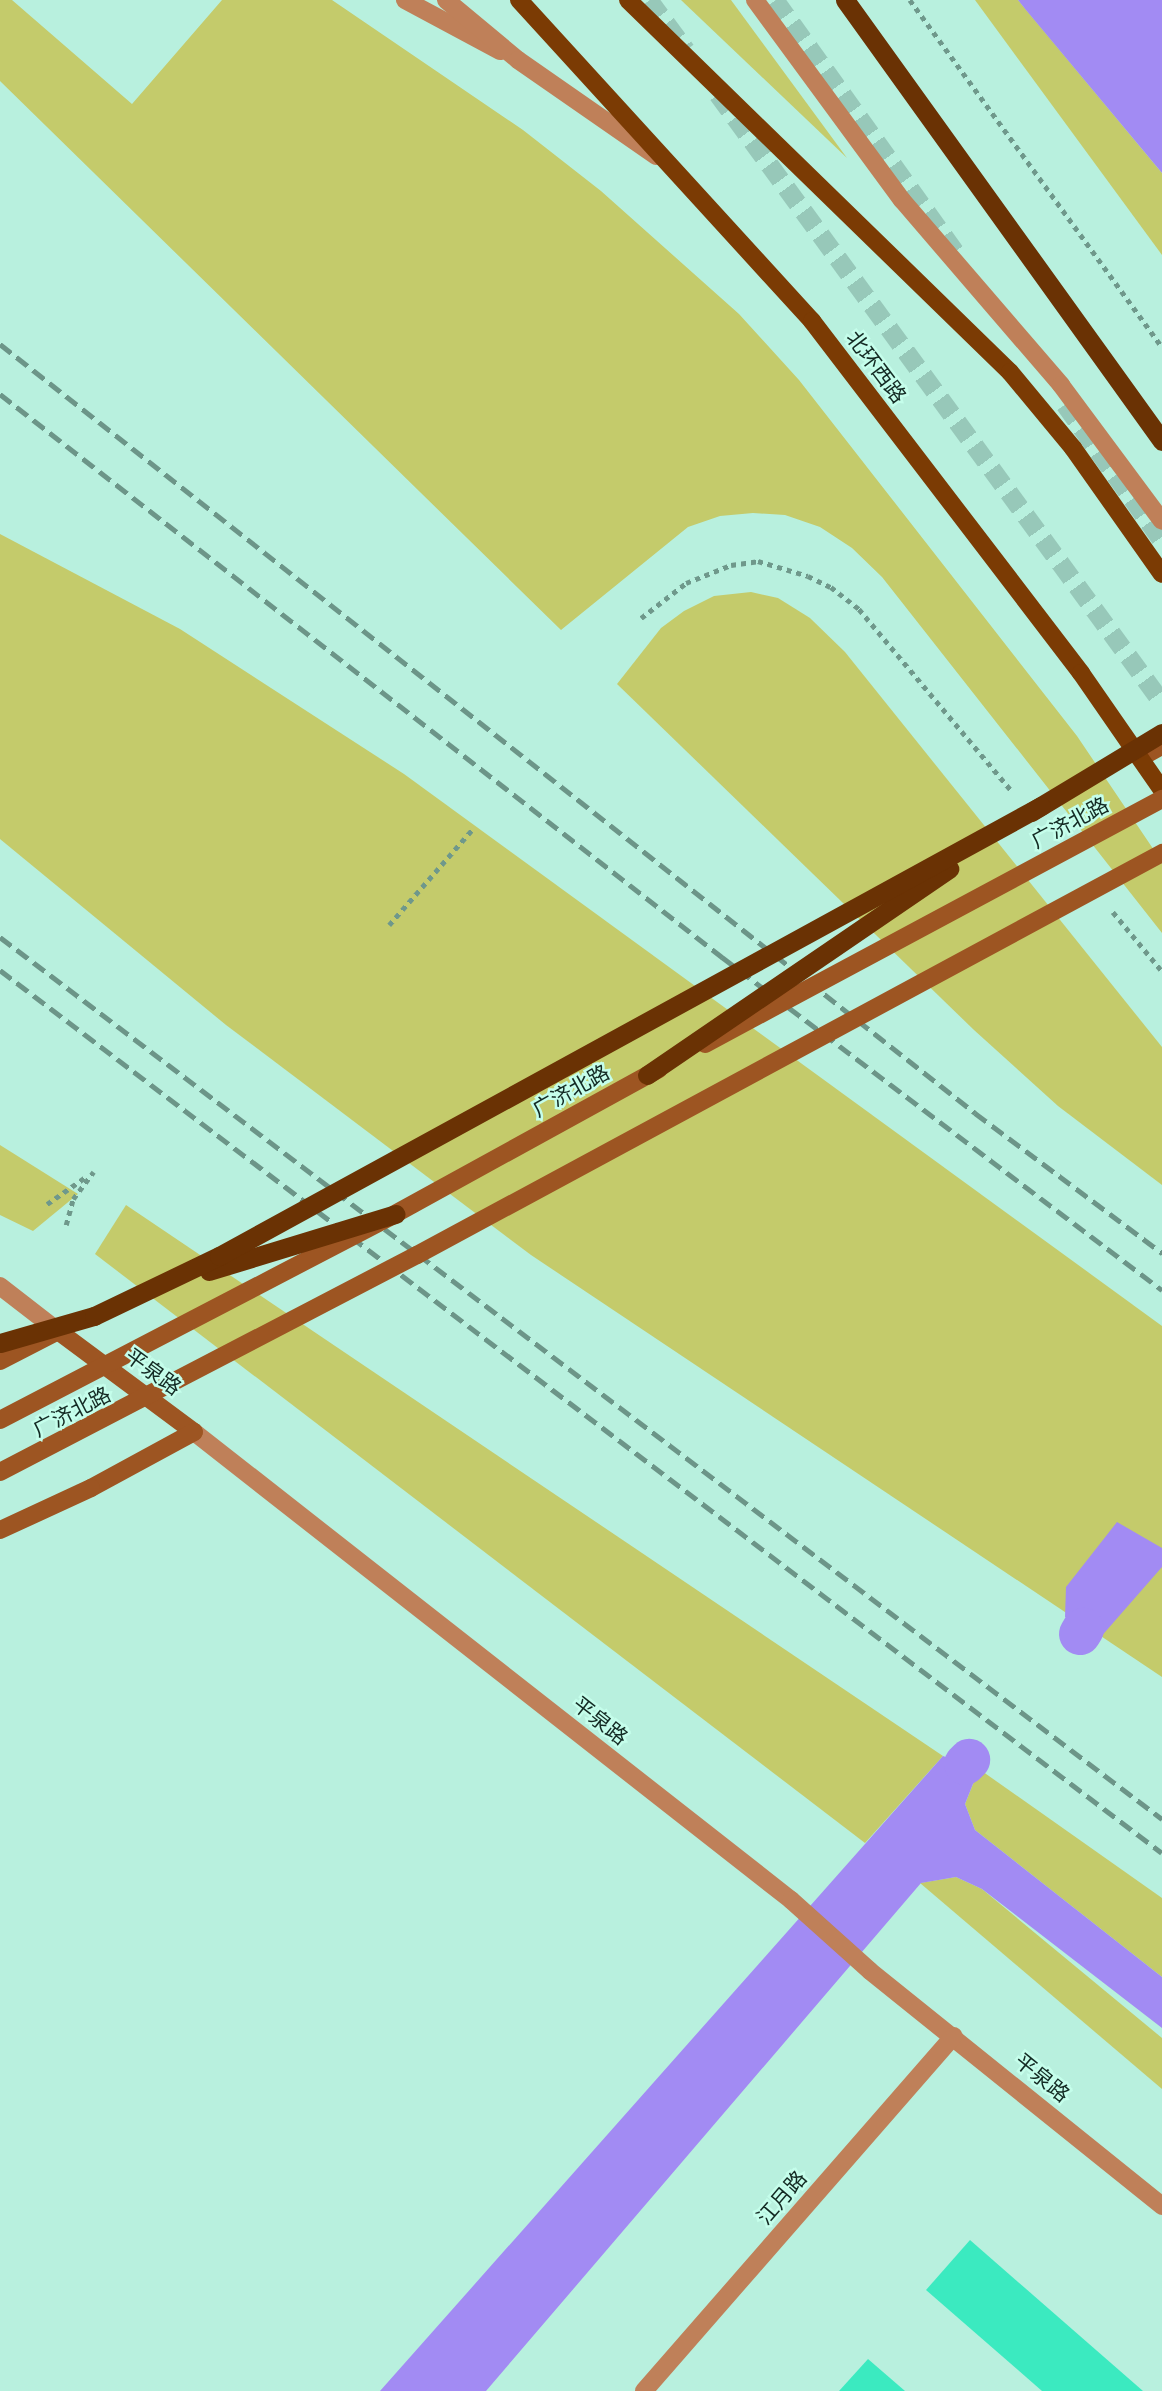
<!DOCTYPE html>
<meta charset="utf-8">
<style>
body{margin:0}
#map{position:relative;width:1162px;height:2391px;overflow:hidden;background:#b8f0de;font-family:Lora,"Noto Sans SC",serif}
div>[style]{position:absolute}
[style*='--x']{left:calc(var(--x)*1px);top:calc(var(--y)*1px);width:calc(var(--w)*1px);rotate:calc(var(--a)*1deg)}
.green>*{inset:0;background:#c4cb6b}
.water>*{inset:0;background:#a28bf3}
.canal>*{height:42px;margin:-21px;padding:0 21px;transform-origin:21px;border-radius:21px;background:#a28bf3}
.building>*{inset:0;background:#3beac0}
.trunk-tunnel>*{height:19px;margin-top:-9.5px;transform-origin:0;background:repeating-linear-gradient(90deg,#97c8b9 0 19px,transparent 0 29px)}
.path>*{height:4.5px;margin-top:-2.25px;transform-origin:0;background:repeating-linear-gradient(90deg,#6f988b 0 5px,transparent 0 10px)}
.service>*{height:18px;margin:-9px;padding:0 9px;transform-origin:9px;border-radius:9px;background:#bf8059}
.minor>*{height:18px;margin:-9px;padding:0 9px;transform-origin:9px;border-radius:9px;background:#bf8059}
.tertiary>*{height:18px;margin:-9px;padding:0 9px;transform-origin:9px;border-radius:9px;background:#bf8059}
.secondary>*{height:18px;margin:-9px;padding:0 9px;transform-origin:9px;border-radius:9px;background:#9d5522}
.primary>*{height:18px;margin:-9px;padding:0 9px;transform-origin:9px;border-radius:9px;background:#7b3b04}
.trunk>*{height:19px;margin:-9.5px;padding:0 9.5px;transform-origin:9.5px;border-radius:9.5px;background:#6a3204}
.rail>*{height:5px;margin-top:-2.5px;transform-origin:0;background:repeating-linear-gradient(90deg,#6c9588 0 14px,transparent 0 21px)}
.secondary-bridge>*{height:18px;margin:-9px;padding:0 9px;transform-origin:9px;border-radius:9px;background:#9d5522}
.trunk-bridge>*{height:19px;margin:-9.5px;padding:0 9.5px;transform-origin:9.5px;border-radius:9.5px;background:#6a3204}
span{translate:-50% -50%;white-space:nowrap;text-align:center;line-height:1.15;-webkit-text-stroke:5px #c5feeb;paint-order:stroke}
.street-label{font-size:21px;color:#132a23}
</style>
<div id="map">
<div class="green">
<div style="clip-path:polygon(0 0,12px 0,132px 104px,222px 0,332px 0,523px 130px,601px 191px,739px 314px,799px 380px,1077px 736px,1162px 862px,1162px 933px,882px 577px,852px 548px,820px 527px,785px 515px,753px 513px,720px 516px,688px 527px,561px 630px,0 81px)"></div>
<div style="clip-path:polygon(681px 0,731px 0,847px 158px)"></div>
<div style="clip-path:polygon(975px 0,1018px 0,1162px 173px,1162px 255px)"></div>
<div style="clip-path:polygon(0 534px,180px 629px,404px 774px,1162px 1326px,1162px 1677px,531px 1255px,226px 1025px,0 839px)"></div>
<div style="clip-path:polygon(751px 592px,778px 598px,810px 618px,845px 652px,1162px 1047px,1162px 1185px,1058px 1106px,974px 1030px,617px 684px,661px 628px,684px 611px,714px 596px)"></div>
<div style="clip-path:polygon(0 1145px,78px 1194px,33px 1231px,0 1215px)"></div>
<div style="clip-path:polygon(126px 1205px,943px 1756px,865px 1843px,95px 1254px)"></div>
<div style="clip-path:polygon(979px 1769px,1162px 1898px,1162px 1977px,975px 1830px,965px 1804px)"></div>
<div style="clip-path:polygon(956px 1877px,982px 1889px,1162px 2038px,1162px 2089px,920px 1883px)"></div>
</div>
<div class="water">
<div style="clip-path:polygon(1018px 0,1162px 0,1162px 173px,1026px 10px)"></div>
<div style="clip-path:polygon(1117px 1522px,1162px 1548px,1162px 1567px,1099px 1639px,1065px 1617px,1066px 1587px)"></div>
<div style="clip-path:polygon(943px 1756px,979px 1769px,965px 1804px,975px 1830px,1162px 1977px,1162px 2028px,982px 1889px,956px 1877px,921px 1883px,486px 2391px,380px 2391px)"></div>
</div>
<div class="canal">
<div style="--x:1080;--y:1634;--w:6;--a:-59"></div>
<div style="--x:965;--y:1764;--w:6;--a:-45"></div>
</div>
<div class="building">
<div style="clip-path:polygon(970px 2240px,1143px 2391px,1042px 2391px,926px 2290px)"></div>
<div style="clip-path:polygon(868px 2359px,905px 2391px,839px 2391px)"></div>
</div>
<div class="trunk-tunnel">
<div style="--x:649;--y:0;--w:62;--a:53.5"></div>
<div style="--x:775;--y:0;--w:312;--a:54.4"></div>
<div style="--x:718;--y:94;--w:753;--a:53.86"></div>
<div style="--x:1065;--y:404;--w:167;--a:54.5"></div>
</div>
<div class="path">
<div style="--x:910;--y:0;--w:429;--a:54"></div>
<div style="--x:641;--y:618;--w:57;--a:-37.9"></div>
<div style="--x:686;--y:583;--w:48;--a:-21.8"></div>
<div style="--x:731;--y:565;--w:27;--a:-8"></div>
<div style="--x:758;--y:561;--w:52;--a:16.7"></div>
<div style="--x:808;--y:576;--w:25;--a:26"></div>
<div style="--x:831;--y:587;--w:36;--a:38"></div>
<div style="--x:859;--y:609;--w:236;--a:50"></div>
<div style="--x:1113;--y:912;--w:77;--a:50.3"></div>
<div style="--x:389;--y:925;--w:126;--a:-48.9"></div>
<div style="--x:47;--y:1204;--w:49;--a:-35"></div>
<div style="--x:66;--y:1225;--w:27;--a:-75"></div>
<div style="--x:73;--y:1199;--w:34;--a:-53"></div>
</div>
<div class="service">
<div style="--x:405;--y:0;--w:108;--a:28.2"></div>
</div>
<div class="minor">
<div style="--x:446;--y:0;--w:94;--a:39.8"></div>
<div style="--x:518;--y:60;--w:168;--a:34.8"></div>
<div style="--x:755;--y:0;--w:248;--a:53.7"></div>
<div style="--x:902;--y:200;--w:244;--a:49.3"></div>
<div style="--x:1061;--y:385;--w:169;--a:53.4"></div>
</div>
<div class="tertiary">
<div style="--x:0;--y:1286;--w:73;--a:37.8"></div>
<div style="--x:194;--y:1432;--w:759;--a:38.09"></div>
<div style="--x:791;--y:1900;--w:106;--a:41.9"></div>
<div style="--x:870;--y:1971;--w:375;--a:38.8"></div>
<div style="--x:644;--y:2391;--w:471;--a:-48.9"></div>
</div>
<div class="secondary">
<div style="--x:1140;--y:758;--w:25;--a:-29"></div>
<div style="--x:0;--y:1361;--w:65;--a:-27.3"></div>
<div style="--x:58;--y:1331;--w:169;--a:36.6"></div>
<div style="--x:194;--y:1432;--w:117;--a:151.5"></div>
<div style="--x:91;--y:1488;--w:100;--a:155.2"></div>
</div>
<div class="primary">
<div style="--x:519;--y:0;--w:435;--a:47.6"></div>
<div style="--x:812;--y:321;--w:443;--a:52.6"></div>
<div style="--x:1081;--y:673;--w:142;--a:55.3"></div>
<div style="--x:628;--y:0;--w:533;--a:44.24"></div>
<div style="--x:1010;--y:372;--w:99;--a:50.3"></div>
<div style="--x:1073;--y:448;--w:154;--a:54.8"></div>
</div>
<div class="trunk">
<div style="--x:845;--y:0;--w:543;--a:54.29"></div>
</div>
<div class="rail">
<div style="--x:0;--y:344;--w:1242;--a:38.26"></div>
<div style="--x:975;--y:1113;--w:234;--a:36.8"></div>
<div style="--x:0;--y:394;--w:916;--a:37.95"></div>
<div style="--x:722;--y:957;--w:552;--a:37.12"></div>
<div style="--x:0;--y:937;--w:1459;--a:37.2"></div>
<div style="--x:0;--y:970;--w:1459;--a:37.23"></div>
</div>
<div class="secondary-bridge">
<div style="--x:705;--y:1044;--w:519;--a:-28.2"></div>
<div style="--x:0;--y:1420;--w:445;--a:-27.5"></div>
<div style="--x:395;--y:1214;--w:301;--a:-28.8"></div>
<div style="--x:0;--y:1472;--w:470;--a:-27.5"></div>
<div style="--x:417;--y:1255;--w:847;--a:-28.35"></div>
</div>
<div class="trunk-bridge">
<div style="--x:1031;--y:812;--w:153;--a:-31.1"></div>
<div style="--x:647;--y:1075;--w:366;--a:-34.3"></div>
<div style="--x:209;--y:1271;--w:195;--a:-17"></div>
<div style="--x:0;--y:1343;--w:98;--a:-16"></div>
<div style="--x:94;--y:1316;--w:139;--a:-25.6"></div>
<div style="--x:219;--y:1256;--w:937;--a:-28.7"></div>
</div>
<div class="street-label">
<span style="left:876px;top:367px;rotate:53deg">北环西路</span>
<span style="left:1070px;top:823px;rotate:-28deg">广济北路</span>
<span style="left:571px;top:1091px;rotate:-29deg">广济北路</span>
<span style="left:153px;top:1372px;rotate:36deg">平泉路</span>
<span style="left:72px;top:1412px;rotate:-27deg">广济北路</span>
<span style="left:600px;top:1721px;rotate:38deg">平泉路</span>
<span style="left:1042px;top:2078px;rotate:39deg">平泉路</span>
<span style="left:782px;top:2198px;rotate:-49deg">江月路</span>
</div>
</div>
